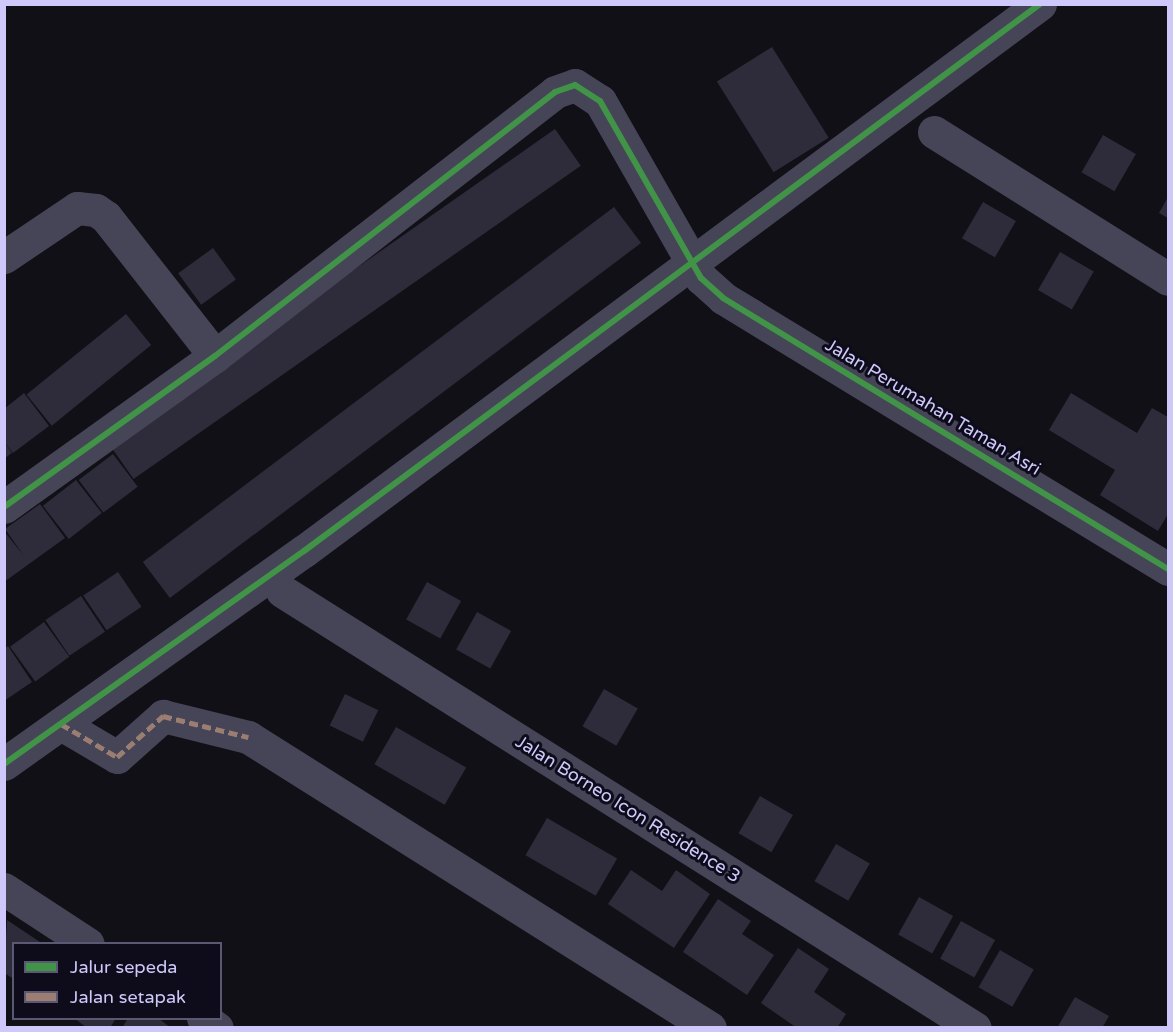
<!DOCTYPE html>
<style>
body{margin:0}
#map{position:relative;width:1173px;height:1032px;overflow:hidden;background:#101016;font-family:"Varela Round",sans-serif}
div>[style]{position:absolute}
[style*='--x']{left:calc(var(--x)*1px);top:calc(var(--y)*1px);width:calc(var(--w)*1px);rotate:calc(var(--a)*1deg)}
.building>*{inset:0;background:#2e2c3a;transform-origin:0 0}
.minor>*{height:33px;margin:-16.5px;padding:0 16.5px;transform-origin:16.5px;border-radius:16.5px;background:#454557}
.quiet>*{height:4.5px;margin-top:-2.25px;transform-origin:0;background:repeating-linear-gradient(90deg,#9b7d72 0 9px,transparent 0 13.5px)}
.cycleway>*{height:6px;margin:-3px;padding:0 3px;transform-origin:3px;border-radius:3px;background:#419447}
span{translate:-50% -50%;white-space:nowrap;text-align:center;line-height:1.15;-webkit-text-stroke:6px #0e0c1a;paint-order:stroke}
.street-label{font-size:18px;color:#cfc9fb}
.frame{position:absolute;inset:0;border:6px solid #cfc9fb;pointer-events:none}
.legend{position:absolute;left:12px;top:942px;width:210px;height:78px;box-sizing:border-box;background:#0e0c1a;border:2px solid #5b5874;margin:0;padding:8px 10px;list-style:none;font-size:18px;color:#cfc9fb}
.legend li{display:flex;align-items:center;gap:12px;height:30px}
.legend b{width:30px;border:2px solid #5b5874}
</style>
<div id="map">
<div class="building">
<div style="left:772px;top:47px;width:107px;height:65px;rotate:58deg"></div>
<div style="left:555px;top:129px;width:45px;height:546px;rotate:55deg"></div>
<div style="left:1103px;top:135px;width:38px;height:43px;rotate:30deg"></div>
<div style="clip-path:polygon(1168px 197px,1168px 218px,1159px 213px)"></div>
<div style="left:983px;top:202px;width:38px;height:42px;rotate:30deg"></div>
<div style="left:614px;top:207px;width:45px;height:590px;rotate:53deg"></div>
<div style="left:213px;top:248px;width:39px;height:43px;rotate:54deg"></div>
<div style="left:1060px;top:252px;width:39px;height:44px;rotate:30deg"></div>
<div style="left:126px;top:314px;width:40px;height:128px;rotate:51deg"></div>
<div style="clip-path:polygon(24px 393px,49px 426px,13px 453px,4px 442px,4px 409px)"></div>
<div style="clip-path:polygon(1071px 393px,1137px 433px,1152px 408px,1168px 417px,1168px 514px,1158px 531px,1100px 495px,1115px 470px,1049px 430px)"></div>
<div style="clip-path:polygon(5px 443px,12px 453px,5px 458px)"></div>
<div style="left:113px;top:454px;width:41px;height:43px;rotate:53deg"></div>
<div style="left:76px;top:480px;width:42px;height:42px;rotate:52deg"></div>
<div style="clip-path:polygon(40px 504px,65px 538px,4px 582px,4px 531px,24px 556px,5px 529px)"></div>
<div style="left:118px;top:572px;width:42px;height:42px;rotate:56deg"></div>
<div style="left:427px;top:582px;width:39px;height:43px;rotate:29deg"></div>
<div style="left:81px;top:596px;width:43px;height:43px;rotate:56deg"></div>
<div style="left:477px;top:612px;width:39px;height:43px;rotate:29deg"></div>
<div style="left:44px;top:622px;width:43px;height:42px;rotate:54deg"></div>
<div style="clip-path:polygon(8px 646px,32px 682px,4px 701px,4px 649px)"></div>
<div style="left:604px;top:689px;width:39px;height:43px;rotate:30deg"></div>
<div style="left:345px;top:694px;width:37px;height:35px;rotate:26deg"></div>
<div style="left:396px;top:727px;width:81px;height:43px;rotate:30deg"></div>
<div style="left:760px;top:796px;width:38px;height:43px;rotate:30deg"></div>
<div style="left:547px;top:818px;width:81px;height:43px;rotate:30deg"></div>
<div style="left:836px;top:844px;width:39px;height:43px;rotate:30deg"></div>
<div style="clip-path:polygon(631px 870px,662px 891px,676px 870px,710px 894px,674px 948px,608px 904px)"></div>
<div style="left:919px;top:897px;width:39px;height:43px;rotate:29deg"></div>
<div style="clip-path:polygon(718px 899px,751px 921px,742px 934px,774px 955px,747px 995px,683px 952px)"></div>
<div style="clip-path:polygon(7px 920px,43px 944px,14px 944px,14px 979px,4px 973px)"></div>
<div style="left:961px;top:921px;width:39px;height:43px;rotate:29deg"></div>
<div style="clip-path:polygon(798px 948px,829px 969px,814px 992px,846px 1014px,837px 1028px,797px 1028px,761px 1003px)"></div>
<div style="left:1000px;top:950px;width:39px;height:43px;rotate:30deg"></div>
<div style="clip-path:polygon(1075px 997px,1109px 1016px,1102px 1028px,1057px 1028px)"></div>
<div style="clip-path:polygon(74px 1018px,116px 1018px,110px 1028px,87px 1028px)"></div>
<div style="clip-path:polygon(128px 1018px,158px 1018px,171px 1028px,122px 1028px)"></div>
</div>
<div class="minor">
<div style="--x:934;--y:132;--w:276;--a:32.1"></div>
<div style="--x:4;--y:257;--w:88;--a:-33.9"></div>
<div style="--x:77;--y:208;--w:19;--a:6"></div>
<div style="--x:96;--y:210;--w:12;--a:35"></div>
<div style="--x:106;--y:217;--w:177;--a:51.9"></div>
<div style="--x:4;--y:507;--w:259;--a:-35.6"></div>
<div style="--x:215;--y:356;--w:430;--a:-37.8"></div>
<div style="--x:555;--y:92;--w:21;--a:-19"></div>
<div style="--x:575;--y:85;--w:30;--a:33"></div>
<div style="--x:600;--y:101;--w:204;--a:60.3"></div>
<div style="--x:701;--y:278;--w:30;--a:42"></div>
<div style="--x:723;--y:298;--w:521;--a:31.34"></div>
<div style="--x:282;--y:591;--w:819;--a:32.24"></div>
<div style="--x:61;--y:724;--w:65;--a:30.5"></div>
<div style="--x:117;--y:757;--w:62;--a:-41.7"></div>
<div style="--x:163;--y:716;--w:88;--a:13.9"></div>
<div style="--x:248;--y:737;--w:546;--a:32.21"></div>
<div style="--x:4;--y:764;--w:368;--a:-35.4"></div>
<div style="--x:304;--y:551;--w:917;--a:-36.62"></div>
<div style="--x:4;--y:889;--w:100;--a:33.2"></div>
<div style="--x:203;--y:1018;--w:17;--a:36"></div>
</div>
<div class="quiet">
<div style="--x:61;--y:724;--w:65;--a:30.5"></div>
<div style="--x:117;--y:757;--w:62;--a:-41.7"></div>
<div style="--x:163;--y:716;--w:88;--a:13.9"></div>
</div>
<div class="cycleway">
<div style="--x:4;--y:507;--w:259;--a:-35.6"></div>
<div style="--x:215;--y:356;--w:430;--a:-37.8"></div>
<div style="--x:555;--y:92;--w:21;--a:-19"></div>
<div style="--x:575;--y:85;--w:30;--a:33"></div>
<div style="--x:600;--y:101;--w:204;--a:60.3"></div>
<div style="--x:701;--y:278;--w:30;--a:42"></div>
<div style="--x:723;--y:298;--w:521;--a:31.34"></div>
<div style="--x:4;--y:764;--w:368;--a:-35.4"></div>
<div style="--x:304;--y:551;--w:917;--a:-36.62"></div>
</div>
<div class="street-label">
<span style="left:933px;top:407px;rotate:31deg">Jalan Perumahan Taman Asri</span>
<span style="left:628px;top:809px;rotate:32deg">Jalan Borneo Icon Residence 3</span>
</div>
<div class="frame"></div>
<ul class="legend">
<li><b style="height:8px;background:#419447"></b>Jalur sepeda</li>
<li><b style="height:8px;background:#9b7d72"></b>Jalan setapak</li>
</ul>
</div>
